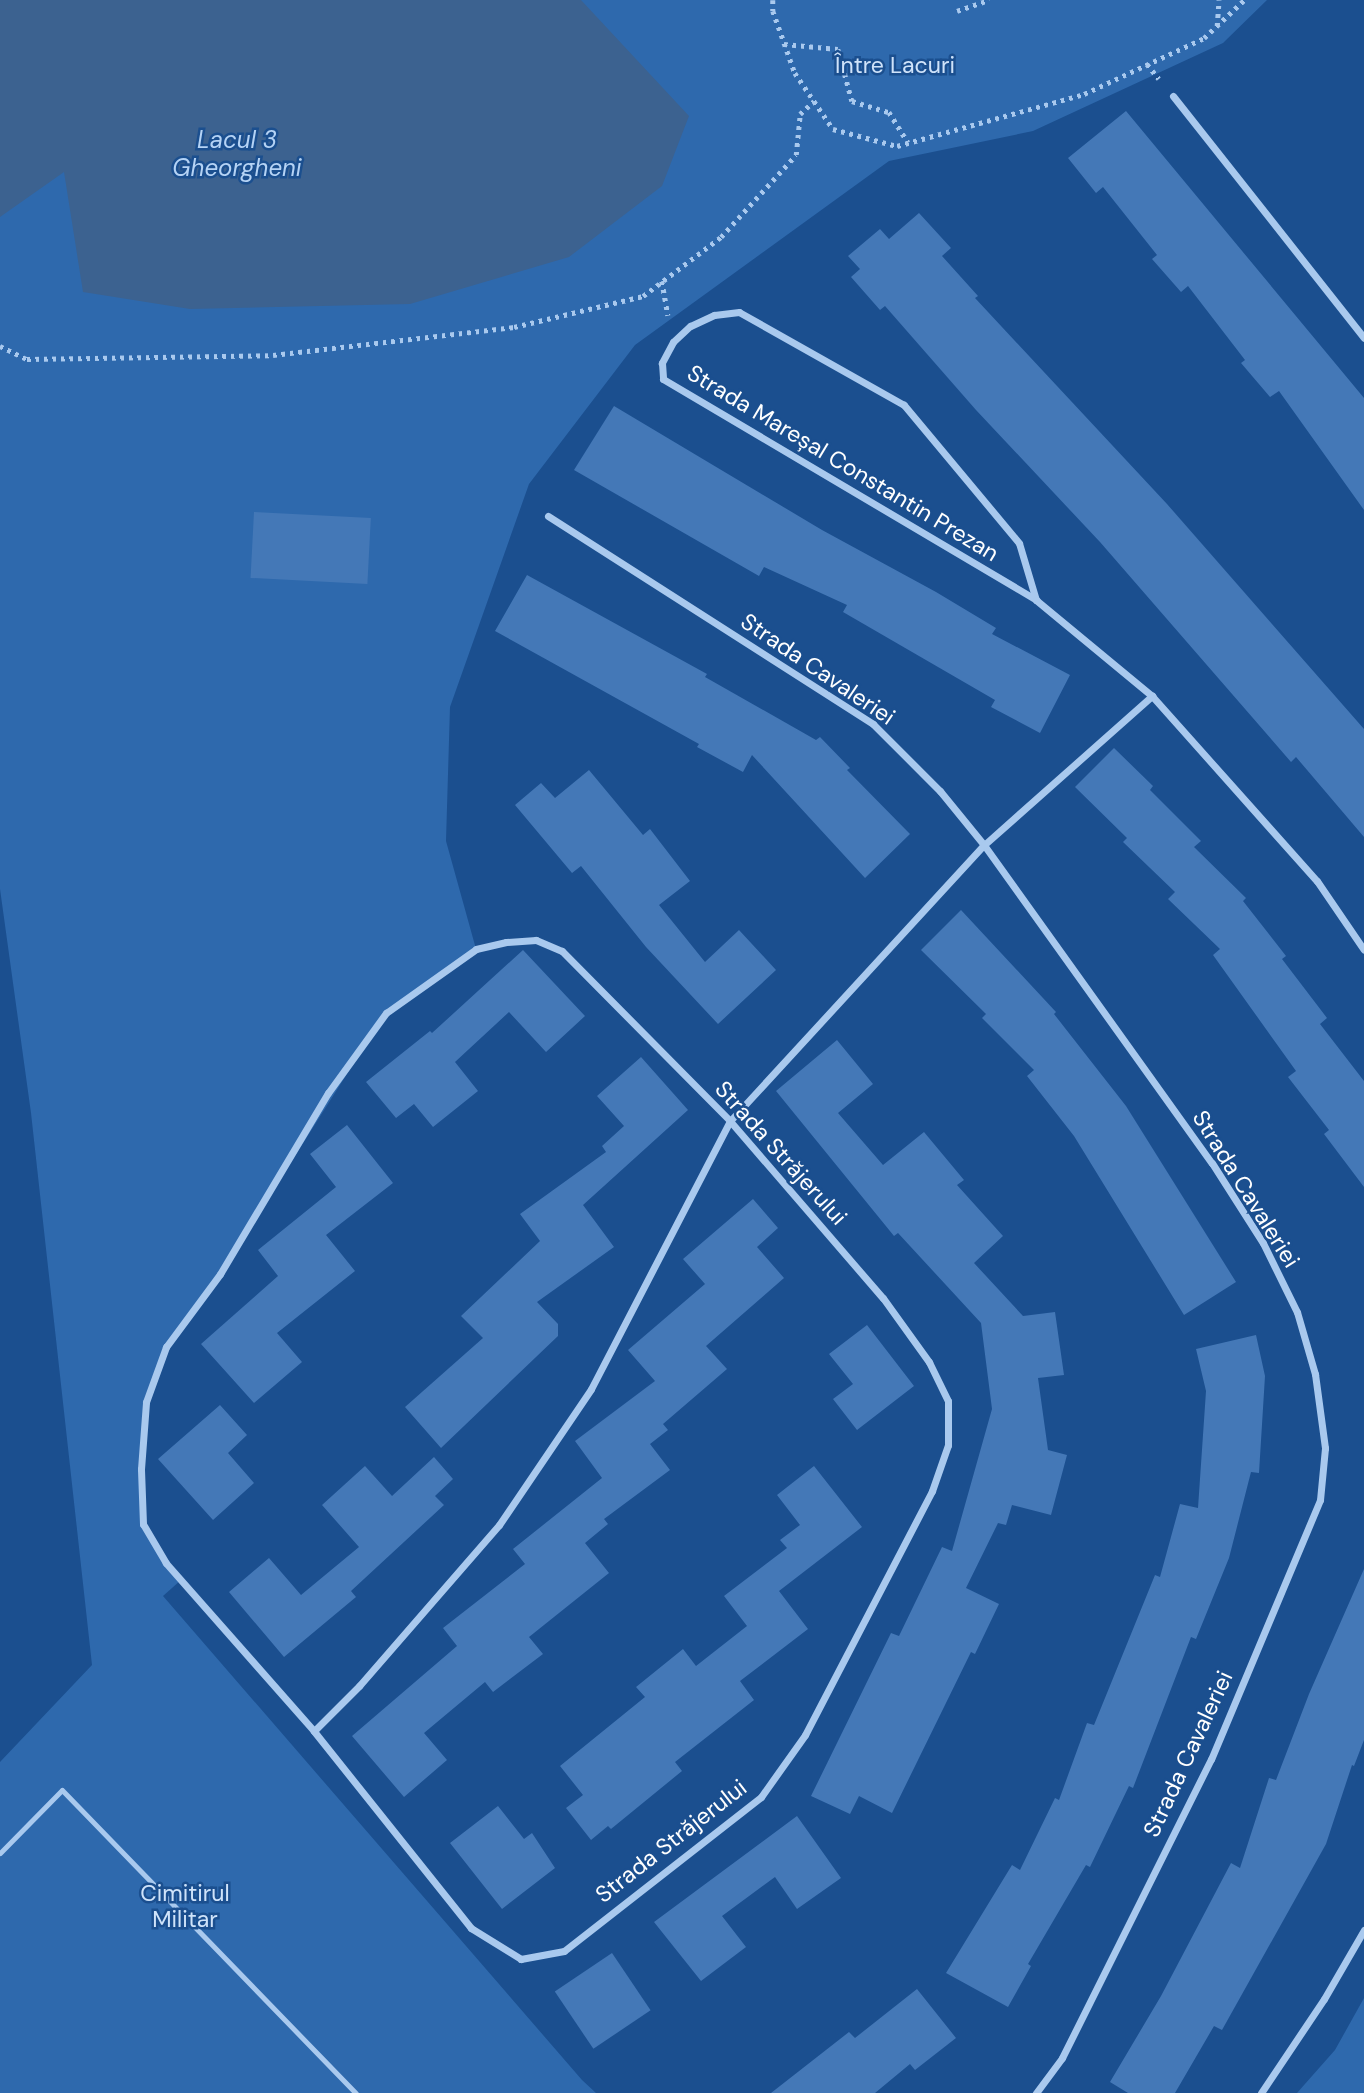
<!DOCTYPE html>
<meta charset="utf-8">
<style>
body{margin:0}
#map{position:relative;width:1364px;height:2093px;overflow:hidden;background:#1b4f8f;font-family:"DM Sans",sans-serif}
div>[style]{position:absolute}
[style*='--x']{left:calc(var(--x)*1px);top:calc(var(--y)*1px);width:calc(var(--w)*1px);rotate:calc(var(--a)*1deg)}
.green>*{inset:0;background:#2e69ad}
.water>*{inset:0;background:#3c6290}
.building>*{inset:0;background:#4478b7;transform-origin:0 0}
.path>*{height:4.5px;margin-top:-2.25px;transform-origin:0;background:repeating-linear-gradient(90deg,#a9c9ee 0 3.5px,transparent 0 8.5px)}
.lane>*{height:5px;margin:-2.5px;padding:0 2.5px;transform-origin:2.5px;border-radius:2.5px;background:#a9c9ee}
.street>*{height:7px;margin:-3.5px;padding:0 3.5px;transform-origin:3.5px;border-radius:3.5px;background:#a9c9ee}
span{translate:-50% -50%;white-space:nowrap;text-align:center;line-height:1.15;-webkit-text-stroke:5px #1b4f8f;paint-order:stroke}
.park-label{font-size:23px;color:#cfe3fa}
.street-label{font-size:23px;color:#fff}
.water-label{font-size:24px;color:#b5d3f5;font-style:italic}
</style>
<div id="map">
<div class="green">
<div style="clip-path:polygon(0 0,1267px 0,1223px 43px,1033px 131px,889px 161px,635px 345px,529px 484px,450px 707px,446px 841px,476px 949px,385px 1014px,220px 1274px,166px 1347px,146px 1402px,143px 1524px,181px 1580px,163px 1596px,582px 2080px,596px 2093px,0 2093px,0 1762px,92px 1665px,31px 1113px,0 889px)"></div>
<div style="clip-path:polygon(1364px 1998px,1364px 2093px,1297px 2093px,1335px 2050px)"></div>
</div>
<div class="water">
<div style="clip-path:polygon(0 0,581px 0,689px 116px,662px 186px,569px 257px,410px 304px,190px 309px,83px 292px,64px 172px,0 217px)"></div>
</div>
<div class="building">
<div style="clip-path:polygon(1126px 111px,1364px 398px,1364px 510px,1279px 391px,1270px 397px,1241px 363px,1245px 360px,1188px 286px,1181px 292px,1152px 259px,1157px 255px,1103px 187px,1096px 193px,1068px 158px)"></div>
<div style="clip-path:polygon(919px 213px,951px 248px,942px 256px,978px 296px,975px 298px,1167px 504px,1364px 729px,1364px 837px,1296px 757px,1291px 762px,1100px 542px,976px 410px,885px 306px,880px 310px,851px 277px,860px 269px,848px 256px,880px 229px,889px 239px)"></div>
<div style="clip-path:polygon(614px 406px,822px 530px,936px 592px,996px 628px,992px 634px,1070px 675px,1040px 733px,991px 707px,995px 700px,843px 612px,847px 605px,764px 567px,759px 576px,574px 470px)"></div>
<div style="left:254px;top:512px;width:117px;height:66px;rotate:3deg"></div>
<div style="clip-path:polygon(527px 575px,707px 674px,705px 677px,816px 740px,820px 737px,850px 768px,847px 770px,910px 834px,865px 878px,752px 755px,743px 772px,697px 747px,699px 744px,495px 631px)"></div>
<div style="clip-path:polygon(1114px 748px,1153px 786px,1150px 790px,1201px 841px,1194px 847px,1246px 898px,1243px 901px,1286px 956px,1282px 959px,1327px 1018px,1320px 1024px,1364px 1081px,1364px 1187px,1324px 1134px,1329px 1130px,1288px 1077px,1296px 1071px,1213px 955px,1220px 949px,1168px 899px,1175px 892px,1123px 842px,1127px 838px,1075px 787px)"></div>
<div style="clip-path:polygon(589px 770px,643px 835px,650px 829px,690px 881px,659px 905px,705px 962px,739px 930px,776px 970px,718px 1024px,646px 947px,581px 866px,572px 873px,515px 805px,541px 783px,555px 798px)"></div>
<div style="clip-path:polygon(961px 910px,1056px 1012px,1054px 1014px,1126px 1106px,1236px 1282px,1184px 1315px,1074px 1136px,1027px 1076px,1034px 1070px,982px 1018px,986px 1014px,921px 950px)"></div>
<div style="clip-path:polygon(523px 950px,585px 1016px,546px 1052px,509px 1012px,455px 1062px,478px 1091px,433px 1127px,414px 1104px,396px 1118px,366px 1082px,430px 1031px,432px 1033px)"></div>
<div style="clip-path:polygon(837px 1040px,873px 1084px,838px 1113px,883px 1165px,924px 1132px,964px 1180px,957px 1185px,1003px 1236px,974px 1263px,1023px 1316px,1055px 1312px,1064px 1375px,1038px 1378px,1048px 1450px,1067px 1455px,1051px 1515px,1012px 1505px,1006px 1525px,998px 1523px,966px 1588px,999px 1604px,975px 1654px,971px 1652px,892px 1813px,859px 1796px,850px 1814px,811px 1796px,891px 1633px,899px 1636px,942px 1547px,952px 1551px,992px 1409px,981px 1323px,898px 1233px,894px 1236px,776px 1091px)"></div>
<div style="clip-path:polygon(641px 1057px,688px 1110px,583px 1205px,614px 1247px,537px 1302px,558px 1324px,558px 1336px,441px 1448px,405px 1407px,483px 1338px,461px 1316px,540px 1241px,520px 1214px,606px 1152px,602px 1146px,624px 1126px,597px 1096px)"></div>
<div style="clip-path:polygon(347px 1125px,393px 1183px,326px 1235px,355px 1271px,277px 1333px,302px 1362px,254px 1403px,201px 1344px,278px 1276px,258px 1250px,336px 1187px,310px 1154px)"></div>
<div style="clip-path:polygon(753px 1199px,778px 1228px,757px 1247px,784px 1278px,706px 1346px,727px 1369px,663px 1424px,668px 1430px,650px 1444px,670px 1470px,604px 1519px,608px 1524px,585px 1543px,609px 1573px,529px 1637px,543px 1654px,493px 1692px,485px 1682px,424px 1733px,447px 1760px,404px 1797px,352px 1736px,457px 1646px,443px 1628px,525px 1564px,513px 1549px,602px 1478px,575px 1441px,655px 1381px,628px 1350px,705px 1284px,683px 1259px)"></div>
<div style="clip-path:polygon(867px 1325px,914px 1386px,857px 1430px,833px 1399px,853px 1384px,829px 1354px)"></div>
<div style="clip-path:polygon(1256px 1335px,1265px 1376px,1259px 1473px,1251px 1472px,1229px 1558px,1196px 1639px,1191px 1637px,1133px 1788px,1129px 1786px,1090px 1867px,1086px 1865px,1028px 1964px,1031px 1966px,1008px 2007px,946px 1973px,1012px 1865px,1020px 1870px,1055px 1798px,1059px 1800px,1087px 1723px,1094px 1725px,1155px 1575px,1160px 1577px,1180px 1504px,1198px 1508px,1206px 1391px,1196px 1349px)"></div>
<div style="clip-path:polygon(220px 1405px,247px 1435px,228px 1453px,254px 1483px,213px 1520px,158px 1459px)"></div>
<div style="clip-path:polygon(434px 1457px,453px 1479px,435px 1496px,444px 1505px,351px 1591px,356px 1597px,284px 1657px,229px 1592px,269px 1558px,301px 1595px,359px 1547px,322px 1505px,365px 1466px,392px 1496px)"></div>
<div style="clip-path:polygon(814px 1466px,862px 1527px,779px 1591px,808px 1629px,740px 1681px,754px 1700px,675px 1762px,682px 1771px,611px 1829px,608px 1826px,591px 1840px,566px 1808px,583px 1795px,560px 1766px,645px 1697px,636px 1687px,683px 1649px,696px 1666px,747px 1626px,724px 1596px,787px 1548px,780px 1540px,800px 1525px,777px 1495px)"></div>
<div style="clip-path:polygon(1364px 1569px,1364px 1740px,1354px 1766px,1352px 1765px,1326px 1844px,1222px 2030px,1214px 2026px,1175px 2093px,1128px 2093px,1110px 2082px,1161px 1996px,1231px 1863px,1240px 1868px,1269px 1778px,1276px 1780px,1309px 1694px)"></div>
<div style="clip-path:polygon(498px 1806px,524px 1839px,532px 1833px,555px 1868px,502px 1909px,450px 1843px)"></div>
<div style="clip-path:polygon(797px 1816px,841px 1878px,797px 1909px,775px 1877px,722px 1916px,746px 1947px,701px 1981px,654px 1922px)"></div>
<div style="left:612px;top:1953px;width:69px;height:69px;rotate:56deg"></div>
<div style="clip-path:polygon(917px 1989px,956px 2038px,915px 2070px,910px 2064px,875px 2093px,771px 2093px,849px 2032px,855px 2038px)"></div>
</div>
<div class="path">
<div style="--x:773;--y:0;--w:11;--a:90"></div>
<div style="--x:773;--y:11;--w:66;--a:70.5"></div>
<div style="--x:795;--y:73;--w:68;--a:55.8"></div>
<div style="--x:833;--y:129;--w:66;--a:14.9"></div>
<div style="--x:897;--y:146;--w:194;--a:-15.5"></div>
<div style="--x:1084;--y:94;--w:132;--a:-25"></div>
<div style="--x:1204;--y:38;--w:55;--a:-43.5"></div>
<div style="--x:957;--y:11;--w:34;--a:-19"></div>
<div style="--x:1217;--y:26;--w:26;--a:-86"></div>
<div style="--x:784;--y:44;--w:54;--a:5.3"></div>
<div style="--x:838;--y:49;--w:54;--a:74.9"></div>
<div style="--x:852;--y:101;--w:39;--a:17"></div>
<div style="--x:889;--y:112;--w:36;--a:58"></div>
<div style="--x:1147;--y:64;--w:19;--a:51"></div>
<div style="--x:662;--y:281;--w:35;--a:80"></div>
<div style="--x:0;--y:346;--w:30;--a:26"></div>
<div style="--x:27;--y:359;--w:246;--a:-0.9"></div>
<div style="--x:273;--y:355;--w:243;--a:-6.6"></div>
<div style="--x:514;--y:327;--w:133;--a:-13.5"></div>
<div style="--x:643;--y:296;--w:98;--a:-37.1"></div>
<div style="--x:721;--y:237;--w:111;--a:-47.6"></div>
<div style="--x:796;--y:155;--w:41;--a:-84.4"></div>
<div style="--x:800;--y:114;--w:19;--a:-43"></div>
</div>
<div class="lane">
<div style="--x:0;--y:1853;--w:88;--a:-45.5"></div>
<div style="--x:62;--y:1790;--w:422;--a:45.9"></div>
</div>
<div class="street">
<div style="--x:1173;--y:96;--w:308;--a:51.7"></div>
<div style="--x:548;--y:516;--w:386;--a:32.6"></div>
<div style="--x:873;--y:724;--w:95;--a:45"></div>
<div style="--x:940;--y:791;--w:70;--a:50.8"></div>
<div style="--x:984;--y:845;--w:391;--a:54.4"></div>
<div style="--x:1212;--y:1163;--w:95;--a:57.5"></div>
<div style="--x:1263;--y:1243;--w:77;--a:63.8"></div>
<div style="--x:1297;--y:1312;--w:65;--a:73.8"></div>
<div style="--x:1315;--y:1374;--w:75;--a:82.3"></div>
<div style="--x:1325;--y:1448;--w:52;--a:95.5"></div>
<div style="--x:1320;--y:1500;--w:281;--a:112.8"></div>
<div style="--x:1211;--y:1759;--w:334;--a:116.5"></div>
<div style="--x:1062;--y:2058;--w:44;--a:126.6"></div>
<div style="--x:1036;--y:600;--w:59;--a:-106.6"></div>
<div style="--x:1019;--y:543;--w:180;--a:-129.8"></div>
<div style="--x:904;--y:405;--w:189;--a:-150.6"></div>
<div style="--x:739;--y:312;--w:25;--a:173"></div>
<div style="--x:714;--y:315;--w:26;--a:155"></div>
<div style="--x:690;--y:326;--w:23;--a:137"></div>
<div style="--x:673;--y:342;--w:24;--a:118"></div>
<div style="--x:662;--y:363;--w:16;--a:86"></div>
<div style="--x:663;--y:379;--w:434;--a:30.6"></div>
<div style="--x:1036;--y:600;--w:151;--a:39.6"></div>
<div style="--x:1152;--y:696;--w:248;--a:48.3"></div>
<div style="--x:1317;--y:881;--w:83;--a:55.7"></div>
<div style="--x:536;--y:940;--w:28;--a:23"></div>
<div style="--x:562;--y:951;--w:239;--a:45.3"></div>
<div style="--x:730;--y:1121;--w:234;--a:49.2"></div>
<div style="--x:883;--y:1298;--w:79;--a:54.3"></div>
<div style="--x:929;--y:1362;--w:43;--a:64"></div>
<div style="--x:948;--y:1401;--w:44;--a:90"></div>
<div style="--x:948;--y:1445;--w:49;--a:109.2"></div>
<div style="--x:932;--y:1491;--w:275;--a:117.5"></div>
<div style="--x:805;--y:1735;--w:76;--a:125.4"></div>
<div style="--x:761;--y:1797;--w:250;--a:142"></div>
<div style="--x:564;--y:1951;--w:44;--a:169.5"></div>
<div style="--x:521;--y:1959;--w:59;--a:-148.2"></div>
<div style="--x:471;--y:1928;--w:252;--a:-128.6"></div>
<div style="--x:314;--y:1731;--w:224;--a:-131.4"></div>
<div style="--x:166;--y:1563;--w:45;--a:-120.5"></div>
<div style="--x:143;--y:1524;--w:55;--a:-92.1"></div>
<div style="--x:141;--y:1469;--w:67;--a:-85.7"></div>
<div style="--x:146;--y:1402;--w:59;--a:-70"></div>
<div style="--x:166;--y:1347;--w:91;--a:-53.5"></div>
<div style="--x:220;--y:1274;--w:211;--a:-59.2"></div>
<div style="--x:328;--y:1093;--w:99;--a:-54.1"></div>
<div style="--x:386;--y:1013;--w:110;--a:-35.4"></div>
<div style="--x:476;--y:949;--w:31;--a:-13"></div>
<div style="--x:506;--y:942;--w:30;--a:-4"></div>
<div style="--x:314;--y:1731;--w:64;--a:-45"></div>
<div style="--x:359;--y:1686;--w:213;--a:-49"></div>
<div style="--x:499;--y:1525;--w:164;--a:-55.9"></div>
<div style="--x:591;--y:1389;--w:302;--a:-62.6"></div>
<div style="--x:730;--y:1121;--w:375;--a:-47.4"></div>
<div style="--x:984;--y:845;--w:225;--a:-41.6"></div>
<div style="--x:1261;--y:2093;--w:113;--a:-56.2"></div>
<div style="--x:1324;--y:1999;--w:80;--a:-59.9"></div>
</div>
<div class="park-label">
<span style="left:895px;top:65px">Între Lacuri</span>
<span style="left:185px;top:1906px">Cimitirul<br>Militar</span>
</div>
<div class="street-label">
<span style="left:843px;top:463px;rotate:31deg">Strada Mareșal Constantin Prezan</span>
<span style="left:818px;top:669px;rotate:34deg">Strada Cavaleriei</span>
<span style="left:781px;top:1153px;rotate:48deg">Strada Străjerului</span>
<span style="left:1246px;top:1189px;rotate:58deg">Strada Cavaleriei</span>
<span style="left:1188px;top:1754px;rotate:-65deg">Strada Cavaleriei</span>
<span style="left:671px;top:1841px;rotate:-38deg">Strada Străjerului</span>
</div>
<div class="water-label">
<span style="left:237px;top:154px">Lacul 3<br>Gheorgheni</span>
</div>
</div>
